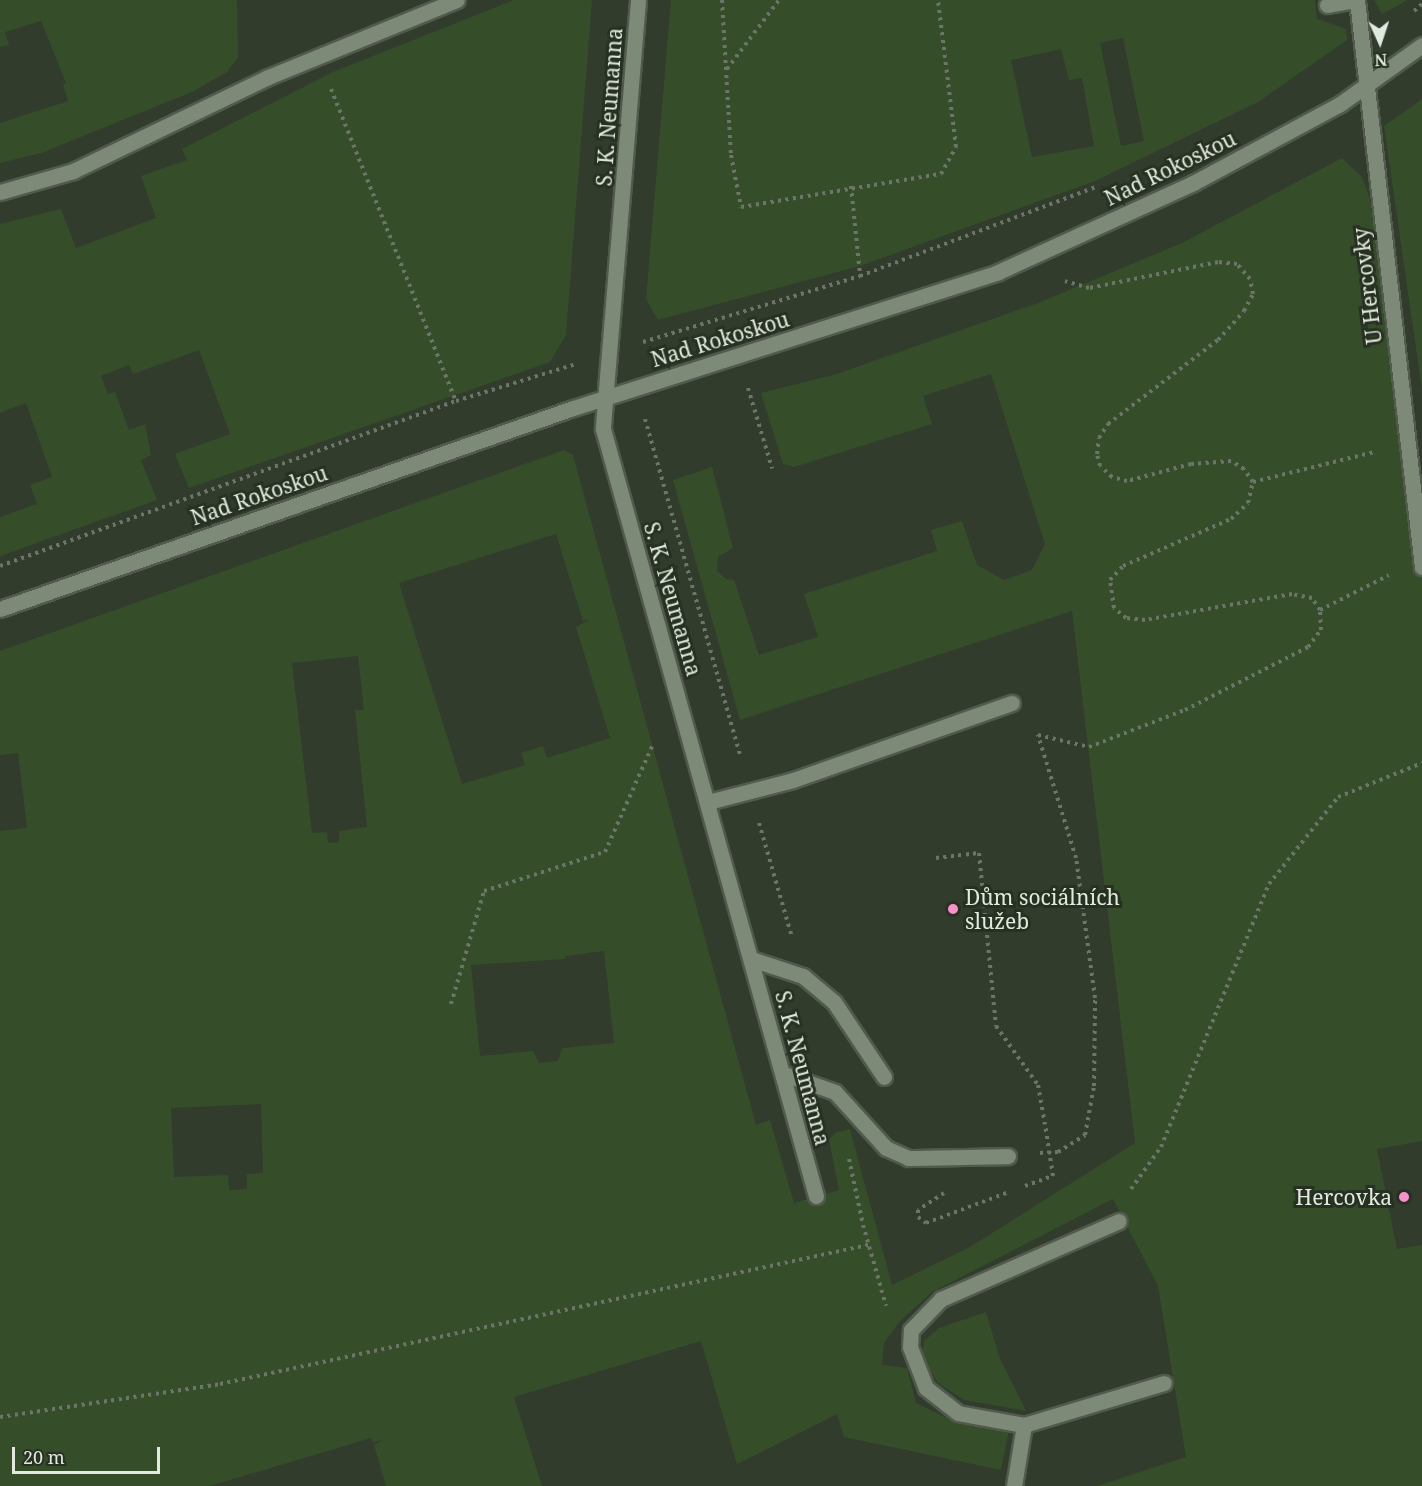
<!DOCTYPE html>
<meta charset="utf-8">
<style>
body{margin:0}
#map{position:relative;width:1422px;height:1486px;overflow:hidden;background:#313c2c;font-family:"Noto Serif",serif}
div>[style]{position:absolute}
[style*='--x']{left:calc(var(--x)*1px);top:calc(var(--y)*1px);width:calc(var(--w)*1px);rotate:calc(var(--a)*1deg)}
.green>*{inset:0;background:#364d2a}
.path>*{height:4px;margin-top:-2px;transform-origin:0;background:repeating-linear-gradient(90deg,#6c7668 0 3px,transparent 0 7.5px)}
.roads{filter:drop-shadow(2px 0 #515a4d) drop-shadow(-2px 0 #515a4d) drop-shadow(0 2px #515a4d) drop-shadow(0 -2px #515a4d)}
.minor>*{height:15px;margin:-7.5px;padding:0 7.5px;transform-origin:7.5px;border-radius:7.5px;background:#7e8a78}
.path-bridge>*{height:4px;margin-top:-2px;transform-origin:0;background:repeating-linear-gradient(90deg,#6c7668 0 3px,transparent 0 7.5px)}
.dots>*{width:16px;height:16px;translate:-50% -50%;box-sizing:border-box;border:3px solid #273122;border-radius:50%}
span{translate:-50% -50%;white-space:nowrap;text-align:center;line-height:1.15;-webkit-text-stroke:6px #273122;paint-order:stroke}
.street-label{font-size:21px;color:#e2e9df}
.poi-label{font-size:21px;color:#e2e9df}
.left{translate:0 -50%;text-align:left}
.right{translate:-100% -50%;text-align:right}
.north{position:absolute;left:1350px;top:12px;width:60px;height:60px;-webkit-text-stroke:4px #273122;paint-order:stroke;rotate:177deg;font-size:16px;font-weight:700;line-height:24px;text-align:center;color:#e2e9df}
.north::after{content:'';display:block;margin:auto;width:21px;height:27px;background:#e2e9df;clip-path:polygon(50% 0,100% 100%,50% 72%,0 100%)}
.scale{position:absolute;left:12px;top:1447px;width:148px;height:27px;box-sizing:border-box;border:3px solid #e2e9df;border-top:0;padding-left:8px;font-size:18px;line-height:21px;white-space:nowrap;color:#e2e9df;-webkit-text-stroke:4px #273122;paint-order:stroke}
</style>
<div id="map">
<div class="green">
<div style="clip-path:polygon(0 0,237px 0,238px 58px,227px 72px,192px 92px,41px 153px,0 163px,0 123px,68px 101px,63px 85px,66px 83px,41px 21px,5px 32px,9px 45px,0 47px)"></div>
<div style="clip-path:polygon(514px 0,592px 0,566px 335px,550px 362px,189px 488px,175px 454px,230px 434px,199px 350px,133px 374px,129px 365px,101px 376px,108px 394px,115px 392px,129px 430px,145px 424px,151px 455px,141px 460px,157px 500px,0 556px,0 517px,37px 504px,30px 485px,52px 477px,26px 403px,0 413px,0 224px,61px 209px,76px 248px,156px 218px,141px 176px,187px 160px,182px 149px,333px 72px)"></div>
<div style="clip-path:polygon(evenodd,671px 0,1315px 0,1317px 19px,1346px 29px,1347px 40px,1258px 102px,1095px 181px,860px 266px,658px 320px,646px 299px,671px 0,1123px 38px,1144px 141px,1121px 146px,1100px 43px,1123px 38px,671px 0,1061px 49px,1069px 80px,1082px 78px,1094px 146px,1032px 157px,1011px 60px,1061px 49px)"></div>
<div style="clip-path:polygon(1374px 0,1408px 0,1382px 14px)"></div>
<div style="clip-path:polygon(1422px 99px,1422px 390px,1384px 126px)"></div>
<div style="clip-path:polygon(evenodd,1342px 158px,1362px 177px,1370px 199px,1422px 567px,1422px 1141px,1377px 1149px,1397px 1249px,1422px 1245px,1422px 1486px,1097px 1486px,1186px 1457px,1158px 1286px,1113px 1199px,932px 1292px,899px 1322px,884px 1343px,882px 1365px,907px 1368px,916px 1403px,949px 1419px,1009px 1430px,1001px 1470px,844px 1437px,837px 1414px,737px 1464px,701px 1341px,514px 1397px,542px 1486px,386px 1486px,374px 1445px,383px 1440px,373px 1442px,371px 1438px,210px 1486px,0 1486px,0 831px,27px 828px,18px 753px,0 755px,0 651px,564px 450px,573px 455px,756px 1125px,770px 1120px,794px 1203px,839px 1190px,829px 1140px,835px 1133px,850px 1129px,892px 1285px,970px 1247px,1135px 1143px,1072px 611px,740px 720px,673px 480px,712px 467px,733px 548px,718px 557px,717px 571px,726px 579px,734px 580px,759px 655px,818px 637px,804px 594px,937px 551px,931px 530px,962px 521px,977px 565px,1004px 580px,1032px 570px,1045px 544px,991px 374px,923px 396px,932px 424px,794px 467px,783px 464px,761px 393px,837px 374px,1038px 303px,1182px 243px,1342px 158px,556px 534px,583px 621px,591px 619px,576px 627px,610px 738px,547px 758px,543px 746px,521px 753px,525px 765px,462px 784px,399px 583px,556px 534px,1342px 158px,358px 656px,364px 710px,355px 710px,367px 827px,339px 831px,339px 842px,328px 843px,327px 832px,312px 833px,292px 663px,358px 656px,1342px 158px,604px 951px,614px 1043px,562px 1048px,558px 1061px,539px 1063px,533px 1051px,480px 1056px,471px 965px,565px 959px,566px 956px,604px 951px,1342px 158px,261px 1104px,263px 1173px,247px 1174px,247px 1189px,229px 1190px,228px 1175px,174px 1177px,171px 1108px,261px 1104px)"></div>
<div style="clip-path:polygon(986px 1312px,1000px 1359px,1026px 1411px,964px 1400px,938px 1383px,921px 1357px,924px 1341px,939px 1328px)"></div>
</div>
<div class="path">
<div style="--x:722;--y:0;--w:155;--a:86.7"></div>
<div style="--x:731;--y:155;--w:53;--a:79.1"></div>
<div style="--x:741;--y:207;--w:203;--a:-9.4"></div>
<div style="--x:941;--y:174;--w:31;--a:-61"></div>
<div style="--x:956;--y:147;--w:148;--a:-97"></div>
<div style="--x:1414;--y:11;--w:11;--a:-41"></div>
<div style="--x:727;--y:69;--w:86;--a:-53"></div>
<div style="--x:331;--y:89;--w:336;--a:68.2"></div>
<div style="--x:851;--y:186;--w:89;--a:84.2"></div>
<div style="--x:643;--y:342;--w:227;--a:-16.9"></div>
<div style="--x:860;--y:276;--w:251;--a:-20.7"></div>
<div style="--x:748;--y:388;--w:84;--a:73.3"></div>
<div style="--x:645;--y:419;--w:352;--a:74.2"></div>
<div style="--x:1253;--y:482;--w:125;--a:-13.9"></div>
<div style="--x:0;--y:566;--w:485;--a:-19.9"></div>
<div style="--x:456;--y:401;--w:126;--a:-17.1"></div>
<div style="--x:1320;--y:610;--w:77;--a:-26.9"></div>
<div style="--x:759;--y:823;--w:119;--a:73.9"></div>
<div style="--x:936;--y:858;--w:43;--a:-6.6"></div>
<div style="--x:979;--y:853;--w:174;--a:84.4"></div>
<div style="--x:996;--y:1026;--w:72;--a:54.6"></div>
<div style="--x:1038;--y:1085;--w:40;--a:80"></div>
<div style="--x:451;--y:1004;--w:118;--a:-73.7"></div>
<div style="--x:484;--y:891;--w:127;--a:-17.9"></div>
<div style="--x:605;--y:852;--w:118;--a:-66"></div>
<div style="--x:1040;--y:1153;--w:18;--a:-3"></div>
<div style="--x:1058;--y:1152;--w:32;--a:-32"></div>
<div style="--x:1085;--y:1135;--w:50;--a:-79.6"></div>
<div style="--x:1094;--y:1086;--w:88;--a:-89.3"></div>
<div style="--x:1095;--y:998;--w:141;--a:-97.7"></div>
<div style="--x:1076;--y:858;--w:129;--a:-107.2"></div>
<div style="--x:1038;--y:735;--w:52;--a:13.2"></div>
<div style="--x:1089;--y:747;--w:103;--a:-21.1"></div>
<div style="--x:1185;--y:710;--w:138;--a:-27.1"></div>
<div style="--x:1308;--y:647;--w:21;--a:-53"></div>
<div style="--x:1321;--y:630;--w:20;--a:-93"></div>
<div style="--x:1320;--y:610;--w:14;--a:-124"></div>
<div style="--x:1312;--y:598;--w:20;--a:-169"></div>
<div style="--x:1292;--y:594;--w:149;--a:170"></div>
<div style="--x:1145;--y:620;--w:19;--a:-174"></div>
<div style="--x:1126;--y:618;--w:16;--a:-140"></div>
<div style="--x:1114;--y:608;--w:28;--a:-98"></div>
<div style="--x:1110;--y:580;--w:19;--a:-47"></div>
<div style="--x:1123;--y:566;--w:118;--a:-23.5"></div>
<div style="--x:1231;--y:519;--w:23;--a:-43"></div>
<div style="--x:1248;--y:503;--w:22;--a:-77"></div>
<div style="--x:1253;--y:482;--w:16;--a:-125"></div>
<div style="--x:1244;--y:469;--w:15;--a:-148"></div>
<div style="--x:1231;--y:461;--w:40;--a:175.7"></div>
<div style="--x:1191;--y:464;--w:66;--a:165.1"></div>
<div style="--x:1127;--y:481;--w:16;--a:-165"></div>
<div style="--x:1112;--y:477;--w:16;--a:-137"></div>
<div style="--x:1100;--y:466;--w:12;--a:-104"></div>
<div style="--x:1097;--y:454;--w:16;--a:-83"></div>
<div style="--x:1099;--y:438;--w:17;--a:-57"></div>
<div style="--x:1108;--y:424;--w:138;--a:-37.4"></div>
<div style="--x:1218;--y:340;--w:39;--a:-48"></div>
<div style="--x:1244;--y:311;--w:19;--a:-62"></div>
<div style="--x:1253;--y:294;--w:15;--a:-101"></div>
<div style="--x:1250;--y:279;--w:20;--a:-131"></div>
<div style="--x:1237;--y:264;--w:19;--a:-174"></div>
<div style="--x:1218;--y:262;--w:132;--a:168.6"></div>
<div style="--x:1089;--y:288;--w:25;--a:-164"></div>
<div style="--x:849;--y:1159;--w:67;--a:78"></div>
<div style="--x:863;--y:1225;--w:84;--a:74.1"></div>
<div style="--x:1131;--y:1189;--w:52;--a:-54.5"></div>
<div style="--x:1161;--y:1147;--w:284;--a:-67.7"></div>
<div style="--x:1269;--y:884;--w:111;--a:-51.6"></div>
<div style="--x:1338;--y:797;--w:91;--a:-22"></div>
<div style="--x:944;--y:1193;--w:31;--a:147"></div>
<div style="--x:918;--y:1210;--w:7;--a:90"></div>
<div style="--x:918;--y:1217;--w:10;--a:37"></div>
<div style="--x:926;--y:1223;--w:89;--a:-20.5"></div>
<div style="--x:0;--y:1417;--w:222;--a:-8.5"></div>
<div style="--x:220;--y:1384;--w:663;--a:-12.11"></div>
</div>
<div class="roads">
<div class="minor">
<div style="--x:638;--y:0;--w:430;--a:94.7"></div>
<div style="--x:603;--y:429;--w:796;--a:74.48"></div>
<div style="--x:1357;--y:0;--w:571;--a:83.46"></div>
<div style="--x:1327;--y:5;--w:28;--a:-10"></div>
<div style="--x:0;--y:192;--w:76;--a:-16"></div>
<div style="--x:73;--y:171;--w:216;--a:-25.7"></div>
<div style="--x:268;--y:77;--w:204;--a:-22.2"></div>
<div style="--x:0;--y:609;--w:607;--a:-19.33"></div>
<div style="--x:573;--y:408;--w:446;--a:-17.7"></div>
<div style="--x:998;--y:272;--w:214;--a:-24.5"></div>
<div style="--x:1193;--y:183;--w:167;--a:-28.3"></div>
<div style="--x:1340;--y:104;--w:101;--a:-35.7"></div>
<div style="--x:708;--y:802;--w:88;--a:-14.5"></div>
<div style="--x:793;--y:780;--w:232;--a:-19.4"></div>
<div style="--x:751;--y:959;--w:55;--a:18.1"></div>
<div style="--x:803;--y:976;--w:40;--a:40"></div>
<div style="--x:834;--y:1002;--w:90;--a:56.3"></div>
<div style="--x:784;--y:1074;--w:54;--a:19.4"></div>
<div style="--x:835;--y:1092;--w:76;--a:47.7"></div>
<div style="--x:886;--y:1148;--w:24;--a:24"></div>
<div style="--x:908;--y:1158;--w:100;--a:-1.1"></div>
<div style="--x:1024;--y:1425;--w:67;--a:-169.7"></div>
<div style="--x:958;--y:1413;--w:41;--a:-142"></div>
<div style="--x:926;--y:1388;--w:44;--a:-111.3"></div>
<div style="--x:910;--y:1347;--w:17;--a:-87"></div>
<div style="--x:911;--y:1330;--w:43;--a:-45.9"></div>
<div style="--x:941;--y:1299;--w:194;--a:-23.7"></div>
<div style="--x:1014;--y:1486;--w:62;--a:-80.7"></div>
<div style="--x:1024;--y:1425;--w:146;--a:-16.7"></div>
</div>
</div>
<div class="path-bridge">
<div style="--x:1025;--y:1186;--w:30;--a:-20"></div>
<div style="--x:1053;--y:1176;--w:53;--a:-98.7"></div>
</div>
<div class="dots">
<div style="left:953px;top:909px;background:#f890cb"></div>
<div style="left:1404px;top:1197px;background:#f890cb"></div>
</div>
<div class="street-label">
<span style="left:609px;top:107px;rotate:-86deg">S. K. Neumanna</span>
<span style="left:1170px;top:168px;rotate:-26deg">Nad Rokoskou</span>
<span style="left:1367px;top:286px;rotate:-97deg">U Hercovky</span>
<span style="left:720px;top:339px;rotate:-17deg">Nad Rokoskou</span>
<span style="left:259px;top:495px;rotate:-19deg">Nad Rokoskou</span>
<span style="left:673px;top:599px;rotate:74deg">S. K. Neumanna</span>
<span style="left:803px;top:1068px;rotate:75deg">S. K. Neumanna</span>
</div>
<div class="poi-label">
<span class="left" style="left:965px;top:909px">Dům sociálních<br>služeb</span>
<span class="right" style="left:1392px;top:1197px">Hercovka</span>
</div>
<div class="north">N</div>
<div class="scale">20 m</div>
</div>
